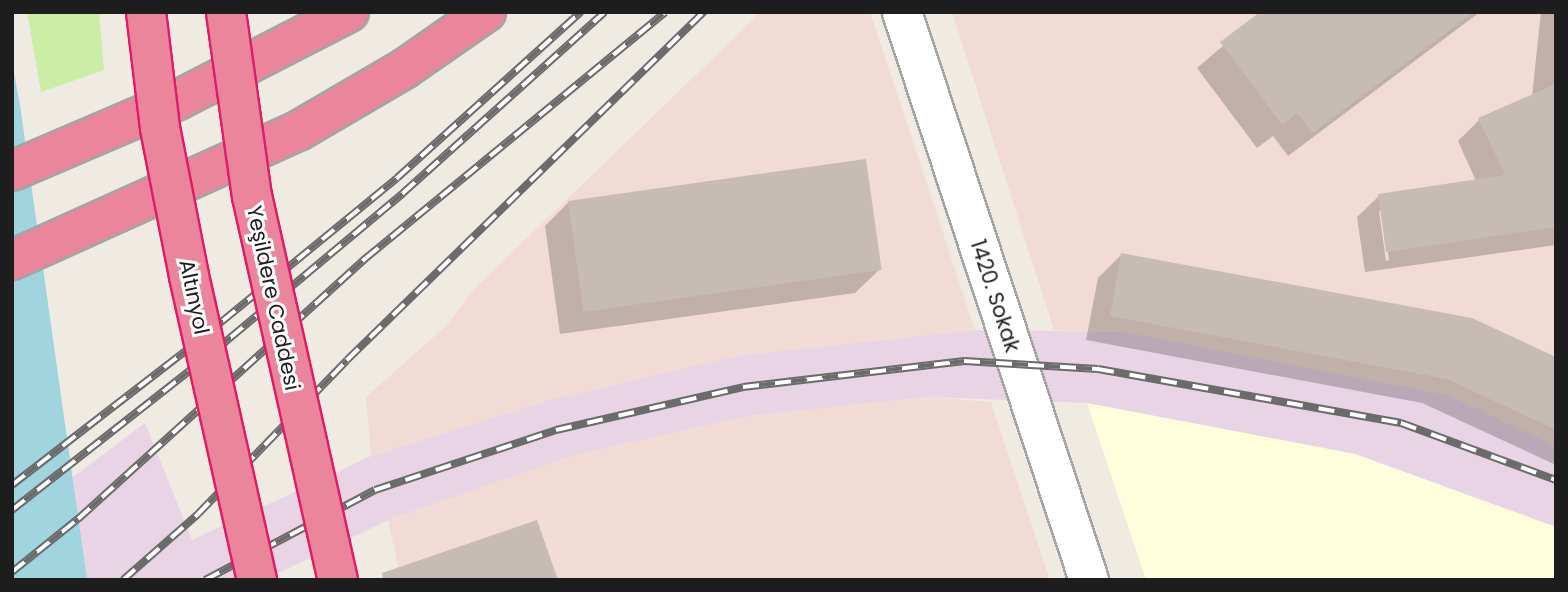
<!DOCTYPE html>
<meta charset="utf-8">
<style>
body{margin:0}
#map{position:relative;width:1568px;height:592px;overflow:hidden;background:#efeae2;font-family:Poppins,sans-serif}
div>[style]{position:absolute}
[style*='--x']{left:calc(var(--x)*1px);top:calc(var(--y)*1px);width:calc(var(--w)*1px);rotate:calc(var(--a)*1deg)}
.industrial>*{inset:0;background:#e8d4e5}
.education>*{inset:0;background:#fffddb}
.military>*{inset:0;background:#f2dbd4}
.grass>*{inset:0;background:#cbeda5}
.water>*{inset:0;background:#a0d4df}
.shadow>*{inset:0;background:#0003}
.building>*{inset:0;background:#c7bcb5;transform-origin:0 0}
.roads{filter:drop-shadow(2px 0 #a4a4a4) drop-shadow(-2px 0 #a4a4a4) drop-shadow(0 2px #a4a4a4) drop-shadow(0 -2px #a4a4a4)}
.minor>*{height:38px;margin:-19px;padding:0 19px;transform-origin:19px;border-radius:19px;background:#fff}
.highway>*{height:38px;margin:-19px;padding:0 19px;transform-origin:19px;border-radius:19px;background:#eb859c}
.rail>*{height:8px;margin-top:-4px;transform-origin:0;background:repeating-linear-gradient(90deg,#fff 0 16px,#6b6b6b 0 32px);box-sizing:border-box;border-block:2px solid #6b6b6b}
.bridges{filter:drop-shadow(2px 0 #e21a67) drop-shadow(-2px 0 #e21a67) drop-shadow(0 2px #e21a67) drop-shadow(0 -2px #e21a67)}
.highway-bridge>*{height:38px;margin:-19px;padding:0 19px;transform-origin:19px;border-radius:19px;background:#eb859c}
span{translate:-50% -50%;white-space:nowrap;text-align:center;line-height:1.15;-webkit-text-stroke:6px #fff;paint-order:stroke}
.street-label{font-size:21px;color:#1d1d1d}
.frame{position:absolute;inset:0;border:14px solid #1d1d1d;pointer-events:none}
</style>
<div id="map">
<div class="industrial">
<div style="clip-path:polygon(975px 330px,1126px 332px,1448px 395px,1556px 446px,1556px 527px,1355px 454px,1087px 403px,929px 397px,749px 416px,576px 455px,388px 520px,264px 580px,12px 580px,12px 523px,145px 423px,192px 540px,371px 456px,549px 400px,740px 355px)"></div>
</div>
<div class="education">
<div style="clip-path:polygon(1087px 403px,1355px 454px,1556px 527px,1556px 580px,1146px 580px)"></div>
</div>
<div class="military">
<div style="clip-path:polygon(761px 12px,870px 12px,975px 330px,740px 355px,549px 400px,371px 456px,366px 397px,446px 326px,473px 290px)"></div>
<div style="clip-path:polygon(952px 12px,1556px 12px,1556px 446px,1448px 395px,1126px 332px,1054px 330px)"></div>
<div style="clip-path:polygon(929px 397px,991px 402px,1050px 580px,401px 580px,388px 520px,576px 455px,749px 416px)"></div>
</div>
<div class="grass">
<div style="clip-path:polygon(27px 12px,99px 12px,104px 70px,41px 92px)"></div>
</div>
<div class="water">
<div style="clip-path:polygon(12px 62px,20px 105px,87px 580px,12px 580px)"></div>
</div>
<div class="shadow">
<div style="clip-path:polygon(1263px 12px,1480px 12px,1288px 156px,1273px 136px,1257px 148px,1197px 68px)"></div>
<div style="clip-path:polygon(evenodd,1541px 12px,1556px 12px,1556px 245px,1365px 272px,1357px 217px,1379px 196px,1476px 181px,1458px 141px,1479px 120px,1532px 96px,1541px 12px,1379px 211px,1382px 211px,1389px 260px,1386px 261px,1379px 211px)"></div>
<div style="clip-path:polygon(569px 202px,880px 269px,855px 293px,560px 334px,545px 226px)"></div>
<div style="clip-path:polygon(1122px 254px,1556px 359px,1556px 465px,1422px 403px,1086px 340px,1098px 278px)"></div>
</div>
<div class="building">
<div style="clip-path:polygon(1260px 12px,1474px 12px,1313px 133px,1297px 113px,1282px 125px,1220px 42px)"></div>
<div style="clip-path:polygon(1556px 84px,1556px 227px,1386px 252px,1378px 194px,1505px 175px,1478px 118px)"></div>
<div style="left:866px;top:159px;width:112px;height:301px;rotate:82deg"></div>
<div style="clip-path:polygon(1121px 253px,1472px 318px,1556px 357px,1556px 430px,1447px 379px,1110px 316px)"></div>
<div style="clip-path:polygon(537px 520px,558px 580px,383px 580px,382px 573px)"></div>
</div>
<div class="roads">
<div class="minor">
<div style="--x:902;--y:12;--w:598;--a:71.78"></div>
</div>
<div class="highway">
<div style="--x:12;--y:171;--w:181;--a:-23.2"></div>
<div style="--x:178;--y:100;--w:192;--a:-27.2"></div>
<div style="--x:12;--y:260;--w:314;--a:-24.3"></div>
<div style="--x:298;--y:131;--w:123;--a:-30.3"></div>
<div style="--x:404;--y:69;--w:100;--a:-34.8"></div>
</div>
</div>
<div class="rail">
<div style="--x:12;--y:485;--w:235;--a:-37.7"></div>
<div style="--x:198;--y:341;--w:257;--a:-39.3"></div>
<div style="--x:397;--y:178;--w:248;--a:-42.1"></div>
<div style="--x:12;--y:510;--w:246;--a:-38.1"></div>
<div style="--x:206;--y:358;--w:257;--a:-39.9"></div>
<div style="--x:403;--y:193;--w:271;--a:-41.9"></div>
<div style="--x:12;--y:572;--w:85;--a:-38.8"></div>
<div style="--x:78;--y:519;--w:389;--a:-42.2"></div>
<div style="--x:366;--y:258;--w:387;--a:-39.4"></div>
<div style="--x:123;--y:580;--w:100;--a:-41.3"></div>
<div style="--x:198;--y:514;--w:214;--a:-45.9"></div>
<div style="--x:347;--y:360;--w:499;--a:-44.3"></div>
<div style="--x:205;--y:580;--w:192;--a:-27.9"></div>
<div style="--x:375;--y:490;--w:191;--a:-18.3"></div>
<div style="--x:556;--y:430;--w:192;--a:-12.9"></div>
<div style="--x:743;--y:387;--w:223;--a:-6.7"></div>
<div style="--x:964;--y:361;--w:134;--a:3.4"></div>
<div style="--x:1098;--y:369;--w:308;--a:10.1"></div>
<div style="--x:1401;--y:423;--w:165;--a:20.2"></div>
</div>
<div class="bridges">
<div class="highway-bridge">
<div style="--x:146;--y:12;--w:117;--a:83.1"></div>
<div style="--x:160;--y:128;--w:151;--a:78.9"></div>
<div style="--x:189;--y:276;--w:312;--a:77.4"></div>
<div style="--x:226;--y:12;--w:186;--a:82"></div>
<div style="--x:252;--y:196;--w:394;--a:77.4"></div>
</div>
</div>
<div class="street-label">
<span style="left:995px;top:296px;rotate:72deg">1420. Sokak</span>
<span style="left:194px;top:297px;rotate:78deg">Altınyol</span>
<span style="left:273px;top:298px;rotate:78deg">Yeşildere Caddesi</span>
</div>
<div class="frame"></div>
</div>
